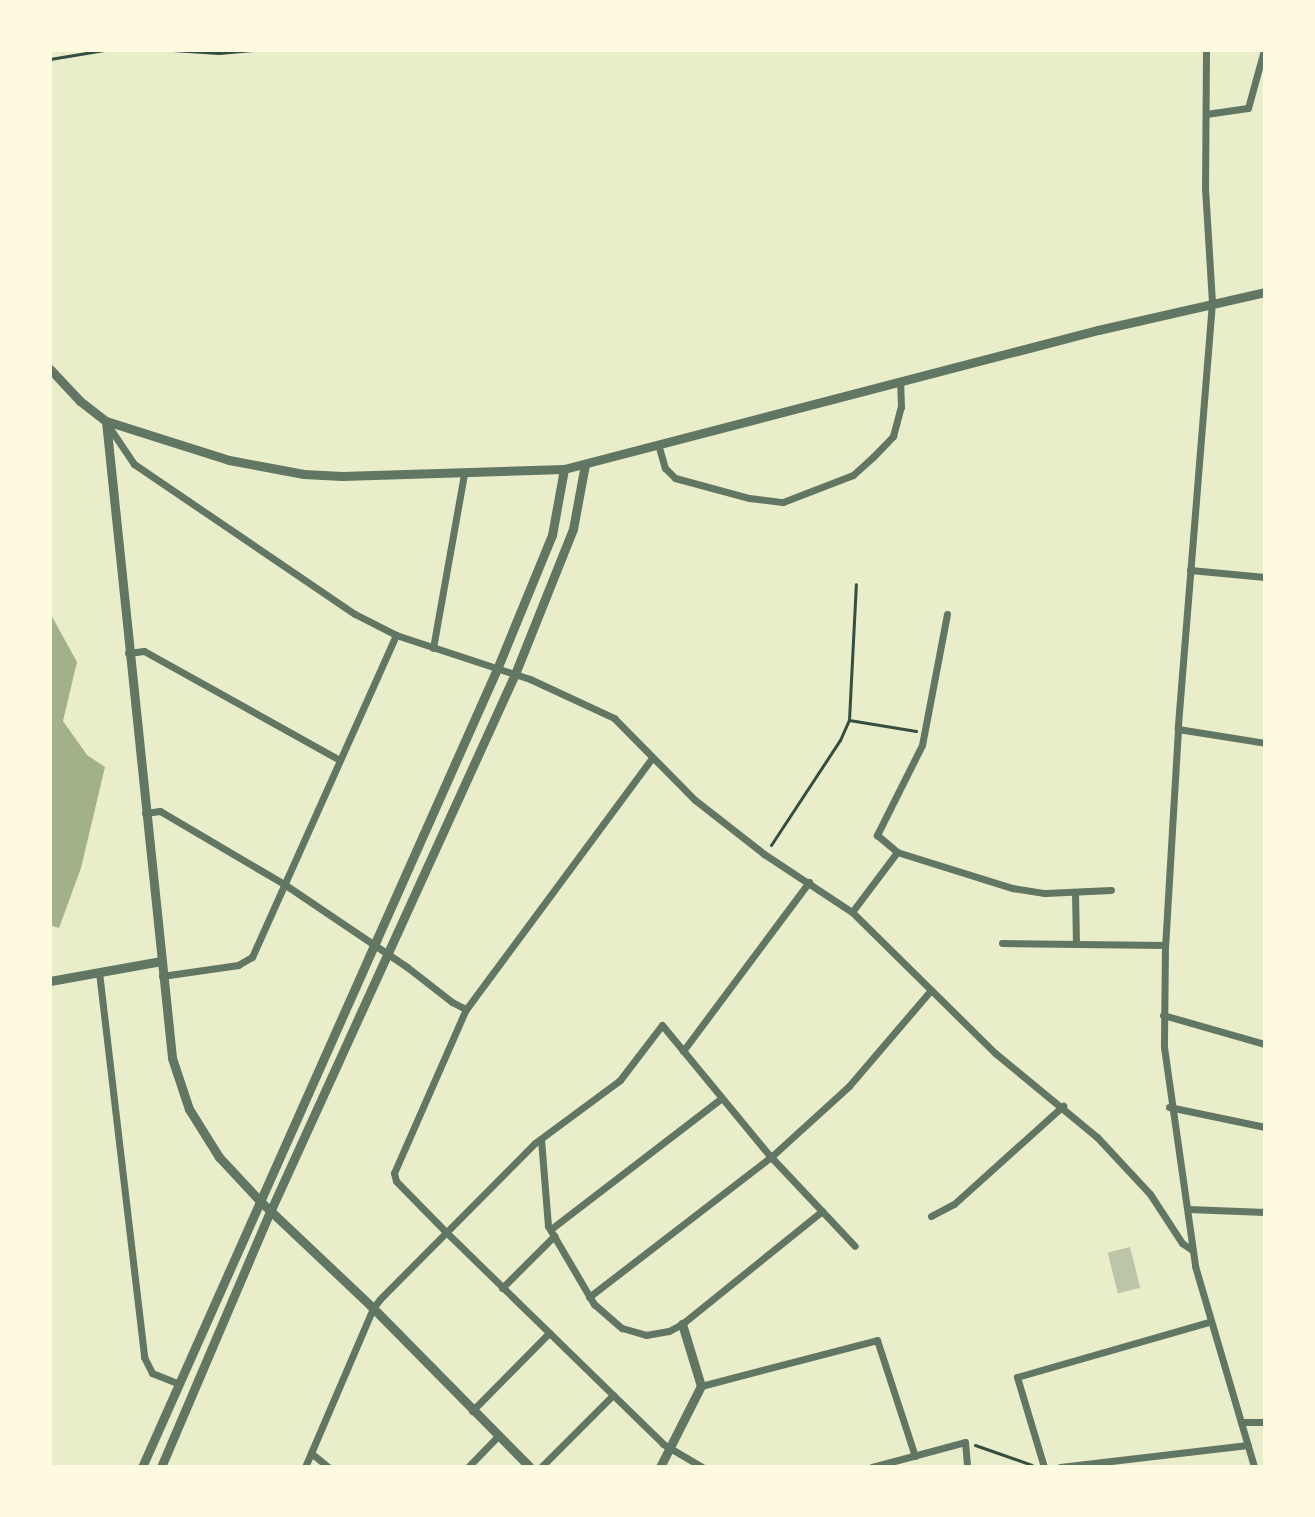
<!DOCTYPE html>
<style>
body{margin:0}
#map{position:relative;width:1315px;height:1517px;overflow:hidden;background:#e9edc9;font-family:"Sofia Sans Condensed",sans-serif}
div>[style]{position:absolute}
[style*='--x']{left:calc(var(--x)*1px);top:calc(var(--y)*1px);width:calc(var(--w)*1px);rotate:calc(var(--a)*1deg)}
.water>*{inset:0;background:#a3b18a}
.building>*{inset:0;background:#bcc5a7;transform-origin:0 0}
.path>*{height:3px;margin:-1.5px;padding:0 1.5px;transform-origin:1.5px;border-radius:1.5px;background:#344e41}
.minor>*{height:7px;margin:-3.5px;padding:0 3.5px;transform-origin:3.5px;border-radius:3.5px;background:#617663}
.tertiary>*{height:9px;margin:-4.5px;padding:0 4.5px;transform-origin:4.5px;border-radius:4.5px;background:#617663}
span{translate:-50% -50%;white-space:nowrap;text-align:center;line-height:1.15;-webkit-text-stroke:7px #fefae0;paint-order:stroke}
.frame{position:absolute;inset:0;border:52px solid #fefae0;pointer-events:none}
</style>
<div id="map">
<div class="water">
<div style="clip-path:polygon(50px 613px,77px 662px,63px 721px,87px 755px,105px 767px,81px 868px,59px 928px,50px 925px)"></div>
</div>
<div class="building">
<div style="left:1130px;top:1247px;width:42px;height:23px;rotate:76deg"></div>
</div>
<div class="path">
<div style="--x:172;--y:50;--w:47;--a:3.7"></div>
<div style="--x:219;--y:53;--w:38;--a:-5"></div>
<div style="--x:50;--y:59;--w:55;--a:-9.5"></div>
<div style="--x:849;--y:720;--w:68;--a:9.3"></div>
<div style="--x:771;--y:845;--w:126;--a:-56.7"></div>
<div style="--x:840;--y:740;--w:22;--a:-66"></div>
<div style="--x:849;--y:720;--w:136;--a:-87.1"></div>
<div style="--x:975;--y:1445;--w:60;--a:19.3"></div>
</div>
<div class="minor">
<div style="--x:1206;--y:50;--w:138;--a:90.4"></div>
<div style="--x:1205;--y:188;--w:114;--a:86.5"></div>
<div style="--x:1212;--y:302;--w:428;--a:94.6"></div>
<div style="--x:1178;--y:729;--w:216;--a:93.4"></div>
<div style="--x:1165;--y:945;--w:102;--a:90.6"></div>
<div style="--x:1164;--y:1047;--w:221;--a:81.9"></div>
<div style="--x:1195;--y:1266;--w:209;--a:73.6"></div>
<div style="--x:1206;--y:114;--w:42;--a:-8.1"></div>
<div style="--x:1248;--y:108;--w:60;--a:-74.6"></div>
<div style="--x:107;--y:424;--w:48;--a:56"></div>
<div style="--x:134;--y:464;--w:267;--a:34.2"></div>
<div style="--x:355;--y:614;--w:46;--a:27.1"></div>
<div style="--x:396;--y:635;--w:141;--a:18.2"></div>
<div style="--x:530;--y:679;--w:93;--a:24.9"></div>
<div style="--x:614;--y:718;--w:115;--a:45.4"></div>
<div style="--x:695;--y:800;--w:88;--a:38"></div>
<div style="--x:764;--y:854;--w:105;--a:33.4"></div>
<div style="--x:852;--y:912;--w:201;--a:44.6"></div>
<div style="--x:995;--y:1053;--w:132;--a:39.5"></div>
<div style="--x:1097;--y:1137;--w:78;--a:47.1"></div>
<div style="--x:1150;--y:1194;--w:59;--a:56.9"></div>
<div style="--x:1182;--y:1243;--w:12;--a:35"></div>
<div style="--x:658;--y:444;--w:25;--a:74"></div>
<div style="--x:665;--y:468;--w:14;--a:45"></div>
<div style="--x:675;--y:478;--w:77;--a:15.1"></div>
<div style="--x:749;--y:498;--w:34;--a:7"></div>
<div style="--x:783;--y:502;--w:75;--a:-21.1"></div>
<div style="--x:853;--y:475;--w:27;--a:-42"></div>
<div style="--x:873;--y:457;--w:29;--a:-46"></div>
<div style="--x:893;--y:436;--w:30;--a:-75"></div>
<div style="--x:901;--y:407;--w:26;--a:-92"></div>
<div style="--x:1190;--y:570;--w:75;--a:5.3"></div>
<div style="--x:947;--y:614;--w:133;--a:100.8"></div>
<div style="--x:922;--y:745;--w:101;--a:116.6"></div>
<div style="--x:877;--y:835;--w:26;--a:40"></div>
<div style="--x:897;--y:852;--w:121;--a:17.4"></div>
<div style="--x:1012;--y:888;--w:33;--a:9"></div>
<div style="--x:1045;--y:893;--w:66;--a:-2.6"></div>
<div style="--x:433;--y:648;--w:177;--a:-79.9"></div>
<div style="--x:128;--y:653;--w:16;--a:-7"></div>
<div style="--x:144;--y:651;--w:224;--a:29.1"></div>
<div style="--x:1178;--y:729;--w:88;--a:9.1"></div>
<div style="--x:652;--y:758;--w:312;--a:126.5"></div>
<div style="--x:466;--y:1009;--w:179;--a:113.7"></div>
<div style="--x:394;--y:1173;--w:8;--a:76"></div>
<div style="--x:396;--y:1181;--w:71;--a:45.6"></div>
<div style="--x:446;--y:1232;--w:303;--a:44.3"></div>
<div style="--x:663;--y:1444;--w:45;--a:30.5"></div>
<div style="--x:145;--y:813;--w:15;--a:-8"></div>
<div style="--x:160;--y:811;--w:144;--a:30.5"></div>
<div style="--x:284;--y:884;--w:148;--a:34"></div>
<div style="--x:407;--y:967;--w:57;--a:37.9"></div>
<div style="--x:452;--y:1002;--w:16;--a:27"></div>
<div style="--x:1075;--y:892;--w:52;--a:88.9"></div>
<div style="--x:852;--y:912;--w:75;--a:-53.1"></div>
<div style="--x:1002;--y:943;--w:163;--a:0.7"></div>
<div style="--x:99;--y:972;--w:388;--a:83.3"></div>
<div style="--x:144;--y:1357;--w:18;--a:63"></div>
<div style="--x:152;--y:1373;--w:29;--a:22"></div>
<div style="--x:162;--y:976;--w:77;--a:-8.2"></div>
<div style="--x:238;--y:965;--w:16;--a:-30"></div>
<div style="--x:252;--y:957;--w:353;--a:-65.9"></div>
<div style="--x:1163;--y:1015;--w:106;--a:15.9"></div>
<div style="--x:683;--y:1051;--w:211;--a:-53.3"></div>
<div style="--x:1169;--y:1107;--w:98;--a:11.8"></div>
<div style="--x:541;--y:1139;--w:87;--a:85.4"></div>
<div style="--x:548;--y:1226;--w:91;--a:59.5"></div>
<div style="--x:594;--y:1304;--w:37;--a:41"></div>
<div style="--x:622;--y:1328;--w:25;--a:16"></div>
<div style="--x:646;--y:1335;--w:23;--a:-10"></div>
<div style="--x:669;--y:1331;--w:15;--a:-28"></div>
<div style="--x:682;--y:1324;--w:180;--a:-38.9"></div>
<div style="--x:1188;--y:1209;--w:77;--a:2.2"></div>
<div style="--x:931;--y:1216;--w:26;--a:-28"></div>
<div style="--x:954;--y:1204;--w:147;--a:-42"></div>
<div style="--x:551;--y:1229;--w:215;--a:-37.5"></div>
<div style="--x:502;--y:1288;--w:74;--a:-45"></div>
<div style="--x:589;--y:1297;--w:230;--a:-37.6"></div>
<div style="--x:771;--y:1157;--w:105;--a:-42.3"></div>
<div style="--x:849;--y:1086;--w:126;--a:-49.5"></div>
<div style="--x:701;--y:1386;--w:182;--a:-14.6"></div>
<div style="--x:877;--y:1340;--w:122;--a:71.9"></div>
<div style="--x:472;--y:1411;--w:110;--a:-45.4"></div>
<div style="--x:1241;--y:1422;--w:24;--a:0"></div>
<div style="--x:311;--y:1453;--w:22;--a:39"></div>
<div style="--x:305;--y:1467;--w:173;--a:-66.8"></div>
<div style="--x:373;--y:1308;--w:11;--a:-52"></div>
<div style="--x:380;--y:1299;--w:220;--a:-45.2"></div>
<div style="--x:535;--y:1143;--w:106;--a:-36.5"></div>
<div style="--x:620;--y:1080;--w:69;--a:-52.6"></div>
<div style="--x:662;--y:1025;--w:171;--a:50.5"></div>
<div style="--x:771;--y:1157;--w:122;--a:46.7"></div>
<div style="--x:468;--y:1467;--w:43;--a:-45.9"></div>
<div style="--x:541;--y:1467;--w:102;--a:-45"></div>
<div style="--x:872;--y:1467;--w:96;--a:-15"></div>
<div style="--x:965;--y:1442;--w:25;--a:85"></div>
<div style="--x:1044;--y:1467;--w:94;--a:-106.7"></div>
<div style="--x:1017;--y:1377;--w:200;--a:-16"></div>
<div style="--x:1060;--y:1467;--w:189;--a:-6.7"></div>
</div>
<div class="tertiary">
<div style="--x:50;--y:369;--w:44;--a:46.8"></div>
<div style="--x:80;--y:401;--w:33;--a:38"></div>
<div style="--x:106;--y:421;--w:129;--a:17.6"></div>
<div style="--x:229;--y:460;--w:76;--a:10.6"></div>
<div style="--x:304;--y:474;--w:38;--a:3"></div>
<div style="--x:342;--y:476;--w:222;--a:-1.8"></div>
<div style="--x:564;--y:469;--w:552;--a:-14.59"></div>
<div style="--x:1098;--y:330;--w:171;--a:-12.8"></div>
<div style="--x:106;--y:421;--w:640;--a:84.08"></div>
<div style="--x:172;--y:1058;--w:54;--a:71.6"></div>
<div style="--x:189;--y:1109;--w:57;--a:58"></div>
<div style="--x:219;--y:1157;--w:60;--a:47"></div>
<div style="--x:260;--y:1201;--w:156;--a:43.4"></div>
<div style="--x:373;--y:1308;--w:223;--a:45.4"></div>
<div style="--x:50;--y:981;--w:113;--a:-10.2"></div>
<div style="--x:142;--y:1467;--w:873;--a:-66.02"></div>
<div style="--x:497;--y:669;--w:145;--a:-67.7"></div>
<div style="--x:552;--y:535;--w:67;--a:-79.7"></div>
<div style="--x:161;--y:1467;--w:277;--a:-66.9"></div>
<div style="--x:270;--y:1212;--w:591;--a:-65.52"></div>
<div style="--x:515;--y:674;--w:156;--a:-68.2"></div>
<div style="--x:573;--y:529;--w:66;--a:-79.5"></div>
<div style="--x:660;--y:1467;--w:91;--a:-63.2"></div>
<div style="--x:701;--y:1386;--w:65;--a:-107"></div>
</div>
<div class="frame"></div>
</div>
